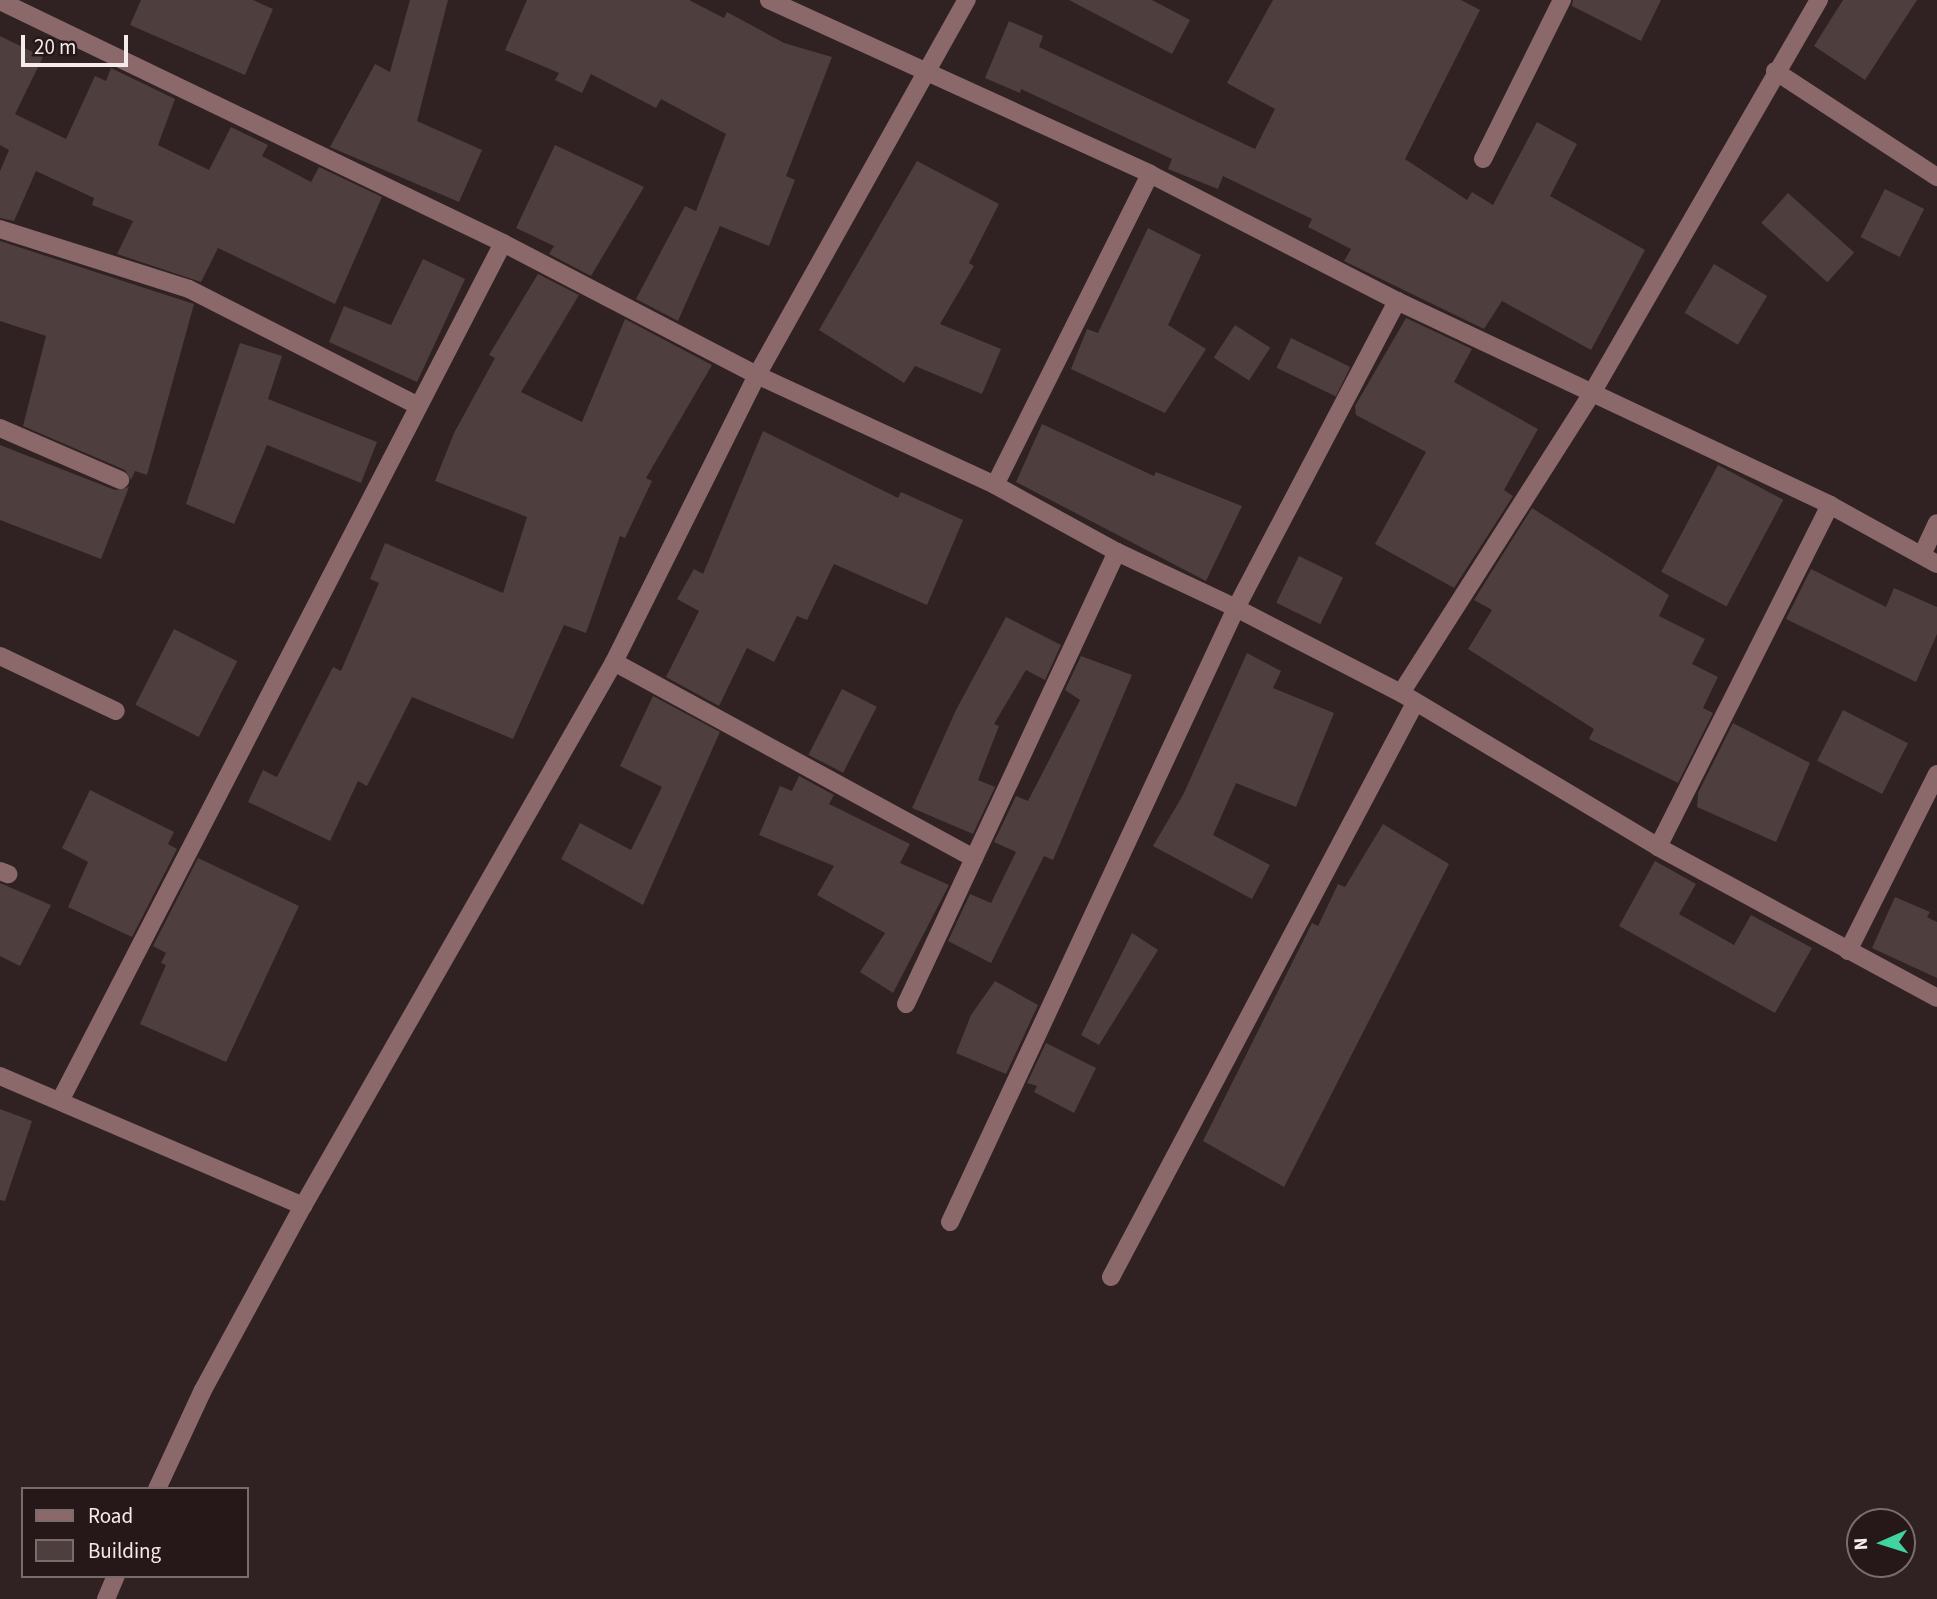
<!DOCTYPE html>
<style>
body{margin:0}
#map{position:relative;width:1937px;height:1599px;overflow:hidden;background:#302122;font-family:"Source Sans 3",sans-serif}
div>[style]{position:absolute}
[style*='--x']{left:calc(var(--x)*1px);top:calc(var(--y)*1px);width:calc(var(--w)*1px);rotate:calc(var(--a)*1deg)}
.building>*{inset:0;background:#4e3e3e;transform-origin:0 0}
.minor>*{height:18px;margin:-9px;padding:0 9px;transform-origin:9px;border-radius:9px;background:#8b696b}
span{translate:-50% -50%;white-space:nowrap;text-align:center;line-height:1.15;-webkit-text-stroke:5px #261819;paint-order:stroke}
.legend{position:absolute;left:21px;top:1487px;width:228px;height:91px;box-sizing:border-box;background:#261819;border:2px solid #796c6d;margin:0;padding:9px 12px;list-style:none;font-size:21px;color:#f6ebeb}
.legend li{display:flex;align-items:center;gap:14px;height:35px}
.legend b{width:35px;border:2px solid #796c6d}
.north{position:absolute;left:1846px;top:1508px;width:70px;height:70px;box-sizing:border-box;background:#261819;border:2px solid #796c6d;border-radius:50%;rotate:267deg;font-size:19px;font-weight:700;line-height:28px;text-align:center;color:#f6ebeb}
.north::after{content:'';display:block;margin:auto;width:24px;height:32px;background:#41d4a1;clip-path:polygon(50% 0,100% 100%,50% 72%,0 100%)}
.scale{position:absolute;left:21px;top:35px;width:107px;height:32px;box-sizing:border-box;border:4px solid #f6ebeb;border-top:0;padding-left:9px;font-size:21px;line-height:24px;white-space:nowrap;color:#f6ebeb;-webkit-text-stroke:5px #261819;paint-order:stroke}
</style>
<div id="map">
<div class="building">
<div style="clip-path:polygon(141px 0,253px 0,273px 9px,245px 75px,130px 25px)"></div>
<div style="clip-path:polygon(410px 0,448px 0,417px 121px,482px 150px,459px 202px,330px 147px,375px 64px,390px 72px)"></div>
<div style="clip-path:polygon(527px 0,689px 0,724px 18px,727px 12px,784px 43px,832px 57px,786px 176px,795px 180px,769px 246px,720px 226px,678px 321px,636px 299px,685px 206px,696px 211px,726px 134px,661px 99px,656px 108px,591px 74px,582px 93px,555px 80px,559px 73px,505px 50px)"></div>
<div style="clip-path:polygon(1069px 0,1152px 0,1190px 20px,1172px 54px)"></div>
<div style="clip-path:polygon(1273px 0,1461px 0,1480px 10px,1405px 159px,1467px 200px,1472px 192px,1493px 205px,1537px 122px,1577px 144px,1550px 196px,1645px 250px,1591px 350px,1502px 301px,1484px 329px,1344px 261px,1351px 249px,1308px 227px,1312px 219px,1223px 176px,1218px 189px,1168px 169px,1172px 159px,1021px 89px,1020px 93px,985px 78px,1009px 21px,1043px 36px,1039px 47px,1255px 149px,1275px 109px,1227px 83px)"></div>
<div style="clip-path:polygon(1573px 0,1661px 0,1641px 41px,1572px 6px)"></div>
<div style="clip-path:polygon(1843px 0,1917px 0,1865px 80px,1814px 46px)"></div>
<div style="clip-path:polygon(0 36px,43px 57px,15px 114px,66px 139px,95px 76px,106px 81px,111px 68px,175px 99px,158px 145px,209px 170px,231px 127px,268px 145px,262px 156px,311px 182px,319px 167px,382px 197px,335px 304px,218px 248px,201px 282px,117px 254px,133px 221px,92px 205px,94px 198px,36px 171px,14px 221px,0 218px,0 171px,9px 150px,0 145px)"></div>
<div style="clip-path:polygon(555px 145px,644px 187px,591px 276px,549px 254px,554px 246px,516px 228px)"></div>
<div style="clip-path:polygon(917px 161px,999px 204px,969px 263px,974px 266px,940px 324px,1001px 349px,982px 394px,915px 366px,904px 383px,819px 330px)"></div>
<div style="left:1885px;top:189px;width:44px;height:54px;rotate:27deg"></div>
<div style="left:1788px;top:193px;width:89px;height:40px;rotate:42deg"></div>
<div style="clip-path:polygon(1148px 228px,1201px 255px,1168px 325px,1206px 349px,1165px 413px,1071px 369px,1087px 329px,1098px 333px)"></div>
<div style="clip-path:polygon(0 241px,194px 304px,147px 475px,135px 471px,131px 480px,125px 470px,23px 426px,46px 336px,0 321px)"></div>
<div style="clip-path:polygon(423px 259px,465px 279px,417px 382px,329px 342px,344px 306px,391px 325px)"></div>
<div style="left:1714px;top:264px;width:62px;height:57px;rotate:31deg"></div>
<div style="clip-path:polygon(538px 274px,579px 295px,521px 392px,582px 422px,625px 319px,712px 365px,646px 478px,652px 481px,625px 538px,620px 536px,586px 633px,564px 625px,513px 739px,412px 697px,367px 786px,358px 781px,330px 841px,248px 802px,263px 770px,277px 777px,333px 667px,341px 671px,379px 583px,370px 579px,385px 543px,503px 593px,527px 517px,435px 481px,454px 433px,495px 358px,489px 355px)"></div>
<div style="clip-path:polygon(1406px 318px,1472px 349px,1454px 382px,1538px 429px,1504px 490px,1513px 496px,1454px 588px,1375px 544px,1426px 452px,1356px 415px,1355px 406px)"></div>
<div style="left:1235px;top:325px;width:42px;height:39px;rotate:33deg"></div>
<div style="left:1291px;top:338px;width:66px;height:33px;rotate:26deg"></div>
<div style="clip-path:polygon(240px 343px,282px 356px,268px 399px,377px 442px,361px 483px,267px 445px,234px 524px,186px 504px)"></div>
<div style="clip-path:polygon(1042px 424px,1154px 476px,1156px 472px,1242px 506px,1206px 581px,1016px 482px)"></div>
<div style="clip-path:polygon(763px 431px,898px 498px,901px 492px,963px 520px,927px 605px,834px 564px,807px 620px,797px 616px,774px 662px,747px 648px,719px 706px,666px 677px,699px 611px,677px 599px,694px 569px,703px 574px)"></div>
<div style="clip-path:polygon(0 445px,115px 490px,129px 487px,101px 559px,0 520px)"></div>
<div style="left:1718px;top:465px;width:74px;height:121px;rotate:28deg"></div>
<div style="clip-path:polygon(1532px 508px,1669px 595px,1659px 616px,1705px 639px,1692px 664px,1718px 677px,1703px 708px,1713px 713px,1678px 783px,1589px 739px,1594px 729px,1468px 649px,1492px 610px,1474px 600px)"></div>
<div style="left:1299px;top:556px;width:49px;height:52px;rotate:26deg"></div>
<div style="clip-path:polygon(1811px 569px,1886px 607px,1894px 588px,1937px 607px,1937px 634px,1916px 682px,1786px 619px)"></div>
<div style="clip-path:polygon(1006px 617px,1061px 645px,1045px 680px,1026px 670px,994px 724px,999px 726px,978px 780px,995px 787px,973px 834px,912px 808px,956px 710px)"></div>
<div style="left:174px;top:629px;width:71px;height:85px;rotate:27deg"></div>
<div style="clip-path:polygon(1247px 653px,1281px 671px,1273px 688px,1334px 713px,1296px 807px,1236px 783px,1213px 835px,1270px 865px,1252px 899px,1153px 846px,1183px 795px)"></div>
<div style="clip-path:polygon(1081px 656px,1132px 675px,1053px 860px,1044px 856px,991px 963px,948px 941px,970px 894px,991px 903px,1016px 852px,994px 842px,1016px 796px,1028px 801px,1080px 700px,1065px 690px)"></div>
<div style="left:842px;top:689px;width:39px;height:74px;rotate:27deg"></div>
<div style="clip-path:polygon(653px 696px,720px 732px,643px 905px,561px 859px,580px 823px,631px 850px,662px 787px,620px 766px)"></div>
<div style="left:1843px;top:710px;width:73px;height:57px;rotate:27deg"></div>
<div style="clip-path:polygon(1733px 723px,1810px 763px,1776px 842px,1697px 807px,1698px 793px)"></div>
<div style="clip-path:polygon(799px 776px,834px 795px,829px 804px,910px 844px,900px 863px,949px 885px,893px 993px,860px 972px,885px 933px,817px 895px,834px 866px,759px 835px,780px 786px,792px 791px)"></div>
<div style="clip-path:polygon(90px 790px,174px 832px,168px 844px,177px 849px,132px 937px,68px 907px,88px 862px,62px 848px)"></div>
<div style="clip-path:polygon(1383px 824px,1449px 864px,1284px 1187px,1203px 1141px,1312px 923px,1318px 926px,1338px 884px,1345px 887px)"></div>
<div style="clip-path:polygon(198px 858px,299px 906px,226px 1062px,140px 1024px,166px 965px,161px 963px,166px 953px,153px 946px)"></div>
<div style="clip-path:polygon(1655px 861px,1696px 884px,1679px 914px,1734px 945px,1751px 915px,1812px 948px,1775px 1013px,1619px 926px)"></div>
<div style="clip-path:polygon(0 883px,51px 905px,20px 966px,0 956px)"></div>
<div style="clip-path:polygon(1895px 897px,1930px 912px,1927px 917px,1937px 922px,1937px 978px,1872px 948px)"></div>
<div style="clip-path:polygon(1132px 933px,1158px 950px,1099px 1045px,1081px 1035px)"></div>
<div style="clip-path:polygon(995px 981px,1038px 1005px,1006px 1074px,956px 1053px,971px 1015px)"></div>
<div style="clip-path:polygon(1046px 1043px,1096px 1068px,1074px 1113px,1034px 1092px,1037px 1086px,1027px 1083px)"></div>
<div style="clip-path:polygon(0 1109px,32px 1121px,5px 1201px,0 1200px)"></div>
</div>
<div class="minor">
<div style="--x:769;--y:0;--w:419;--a:24.5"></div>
<div style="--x:1150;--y:174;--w:278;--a:27.2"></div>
<div style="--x:1397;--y:301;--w:479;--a:25.2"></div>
<div style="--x:1830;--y:505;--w:122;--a:28.9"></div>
<div style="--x:0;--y:1;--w:558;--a:25.69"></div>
<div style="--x:503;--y:243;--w:286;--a:27.5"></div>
<div style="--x:757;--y:375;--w:262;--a:24.8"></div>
<div style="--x:995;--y:485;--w:139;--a:28.8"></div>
<div style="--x:1117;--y:552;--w:132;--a:25.2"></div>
<div style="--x:1236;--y:608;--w:186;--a:27.3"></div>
<div style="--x:1401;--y:693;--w:300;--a:30.9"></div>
<div style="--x:1658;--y:847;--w:317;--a:28.4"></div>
<div style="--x:1775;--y:71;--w:194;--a:33.2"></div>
<div style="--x:1483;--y:159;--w:178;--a:-63.6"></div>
<div style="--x:0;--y:229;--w:198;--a:17.6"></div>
<div style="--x:189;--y:289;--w:256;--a:27"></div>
<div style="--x:0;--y:428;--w:131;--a:23.4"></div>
<div style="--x:995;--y:485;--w:347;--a:-63.5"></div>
<div style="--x:1922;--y:555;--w:35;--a:-65"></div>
<div style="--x:0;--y:656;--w:128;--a:25.4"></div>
<div style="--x:614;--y:662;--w:410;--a:28.6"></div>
<div style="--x:1401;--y:693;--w:356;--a:-57.5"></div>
<div style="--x:1592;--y:393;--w:454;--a:-60"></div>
<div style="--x:1658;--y:847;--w:383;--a:-63.3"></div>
<div style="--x:0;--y:871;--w:9;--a:21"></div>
<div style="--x:1848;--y:951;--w:198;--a:-63.3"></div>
<div style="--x:906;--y:1004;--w:499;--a:-65"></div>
<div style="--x:0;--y:1076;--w:330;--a:23.2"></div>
<div style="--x:61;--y:1099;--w:963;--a:-62.69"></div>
<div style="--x:950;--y:1222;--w:677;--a:-65.02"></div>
<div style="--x:1236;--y:608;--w:347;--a:-62.3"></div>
<div style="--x:1111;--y:1277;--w:650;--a:-62.09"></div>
<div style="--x:157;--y:1489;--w:109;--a:-65.1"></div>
<div style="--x:203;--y:1390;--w:209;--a:-61.5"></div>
<div style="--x:303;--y:1206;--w:627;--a:-60.24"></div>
<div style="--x:614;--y:662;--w:321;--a:-63.5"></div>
<div style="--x:757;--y:375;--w:430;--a:-60.8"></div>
<div style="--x:106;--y:1599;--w:25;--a:-67"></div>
</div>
<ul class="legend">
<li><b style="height:9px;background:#8b696b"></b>Road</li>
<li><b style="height:19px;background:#4e3e3e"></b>Building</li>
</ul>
<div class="north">N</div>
<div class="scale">20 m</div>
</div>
